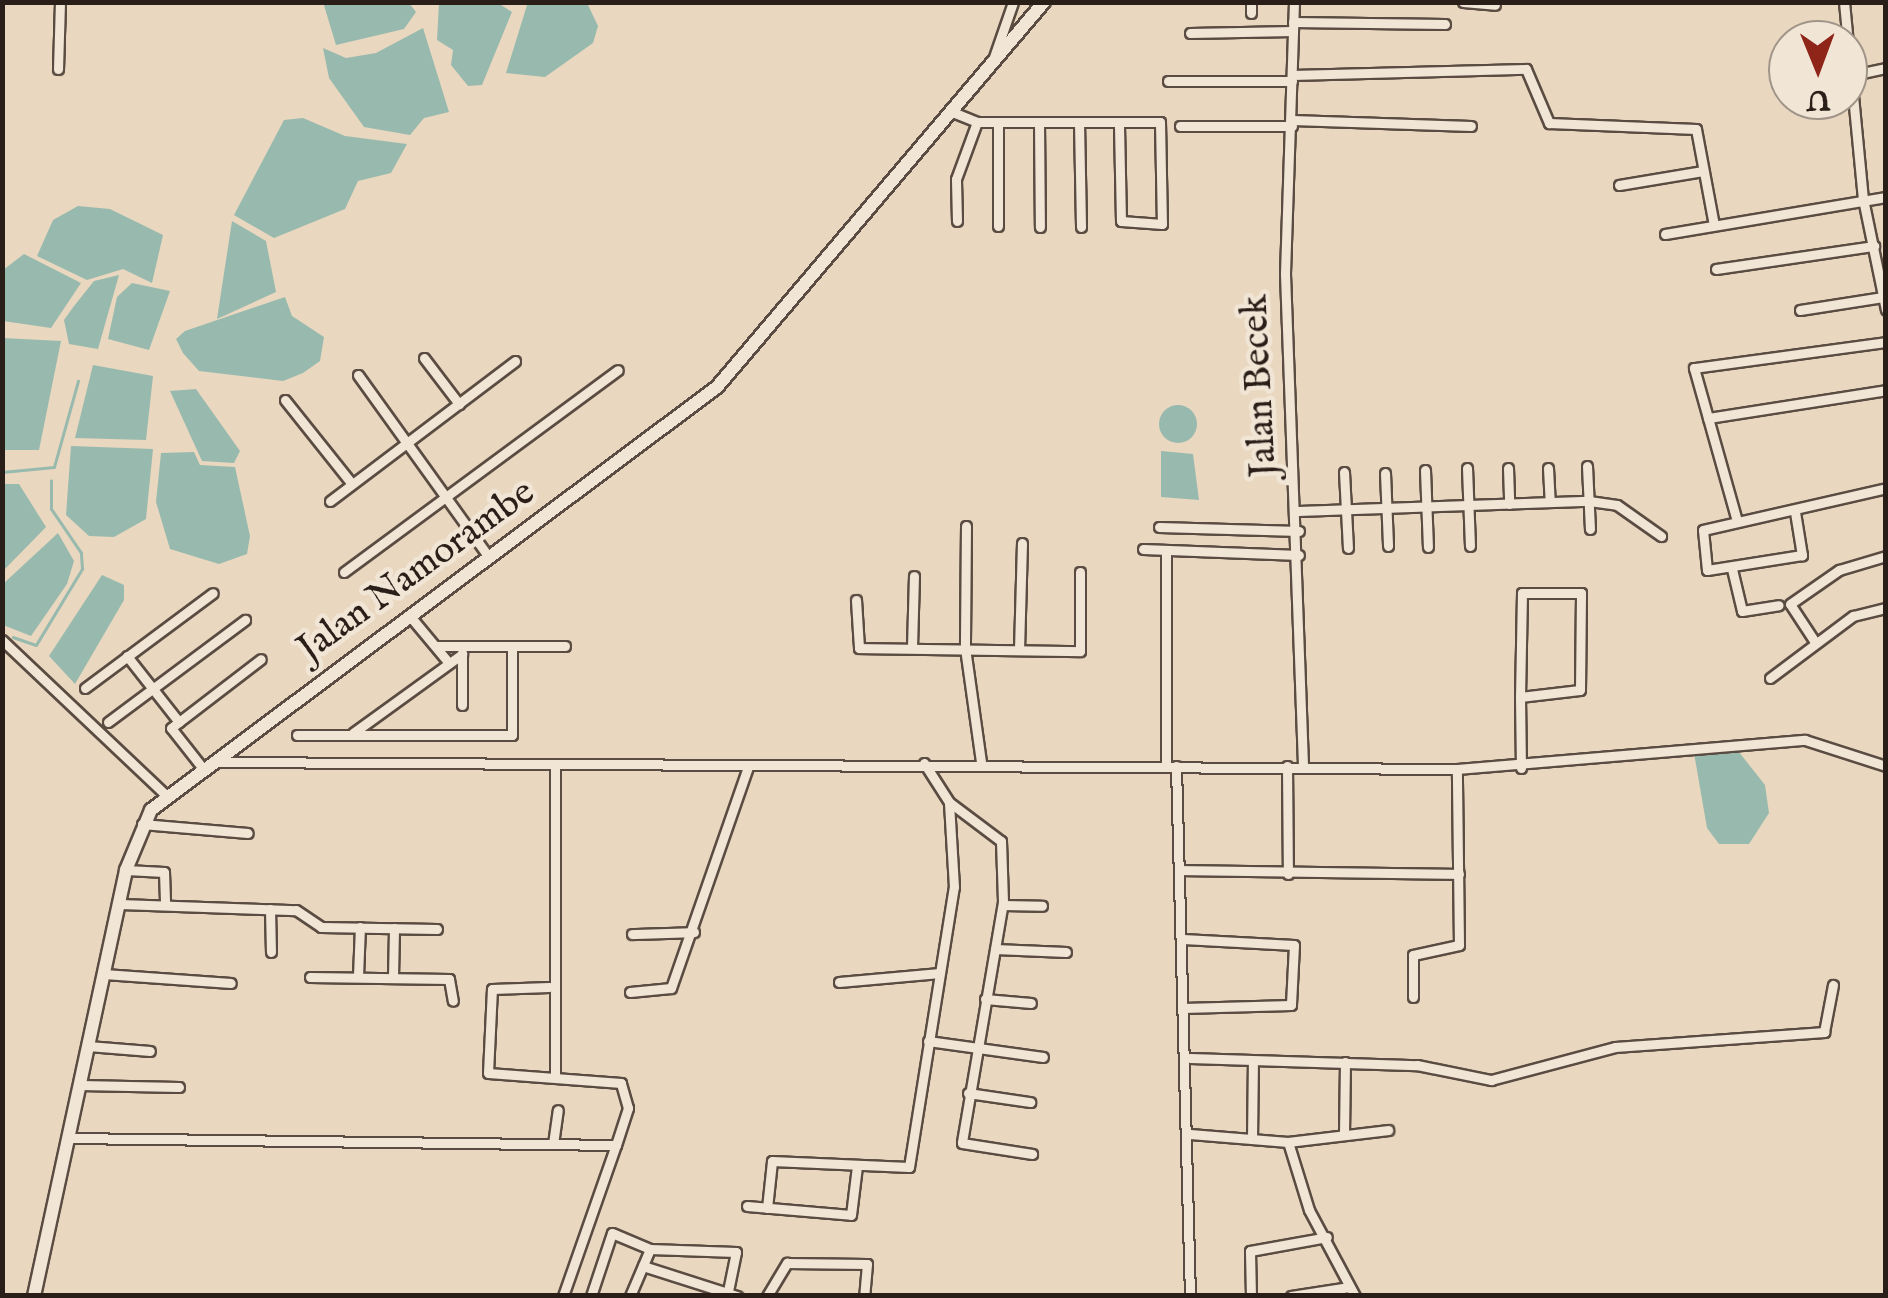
<!DOCTYPE html>
<style>
body{margin:0}
#map{position:relative;width:1888px;height:1298px;overflow:hidden;background:#e9d7bf;font-family:"IM FELL English",serif}
div>[style]{position:absolute}
[style*='--x']{left:calc(var(--x)*1px);top:calc(var(--y)*1px);width:calc(var(--w)*1px);rotate:calc(var(--a)*1deg)}
.water>*{inset:0;background:#98baae}
.round{border-radius:50%}
.stream>*{height:2.5px;margin:-1.25px;padding:0 1.25px;transform-origin:1.25px;border-radius:1.25px;background:#98baae}
.roads{filter:drop-shadow(2px 0 #5a4c42) drop-shadow(-2px 0 #5a4c42) drop-shadow(0 2px #5a4c42) drop-shadow(0 -2px #5a4c42)}
.minor>*{height:9px;margin:-4.5px;padding:0 4.5px;transform-origin:4.5px;border-radius:4.5px;background:#f1e5d5}
.secondary>*{height:12px;margin:-6px;padding:0 6px;transform-origin:6px;border-radius:6px;background:#f1e5d5}
span{translate:-50% -50%;white-space:nowrap;text-align:center;line-height:1.15;-webkit-text-stroke:9px #f1e5d5;paint-order:stroke}
.street-label{font-size:38px;color:#2a1e19}
.frame{position:absolute;inset:0;border:5px solid #2a1e19;pointer-events:none}
.north{position:absolute;left:1768px;top:20px;width:100px;height:100px;box-sizing:border-box;background:#f1e5d5;border:2px solid #a1958a;border-radius:50%;rotate:179deg;font-size:28px;font-weight:700;line-height:40px;text-align:center;color:#2a1e19}
.north::after{content:'';display:block;margin:auto;width:35px;height:45px;background:#8f2418;clip-path:polygon(50% 0,100% 100%,50% 72%,0 100%)}
</style>
<div id="map">
<div class="water">
<div style="clip-path:polygon(323px 2px,409px 3px,416px 12px,404px 29px,336px 45px)"></div>
<div style="clip-path:polygon(528px 2px,587px 3px,598px 26px,593px 43px,545px 77px,506px 73px)"></div>
<div style="clip-path:polygon(439px 3px,498px 3px,512px 12px,482px 85px,468px 86px,451px 65px,453px 50px,437px 40px)"></div>
<div style="clip-path:polygon(423px 28px,449px 112px,424px 118px,410px 135px,364px 127px,329px 78px,323px 48px,346px 58px,376px 53px)"></div>
<div style="clip-path:polygon(303px 118px,345px 136px,407px 144px,391px 173px,358px 181px,345px 209px,274px 238px,234px 215px,284px 120px)"></div>
<div style="clip-path:polygon(78px 206px,110px 209px,163px 235px,152px 283px,123px 269px,87px 280px,37px 256px,53px 220px)"></div>
<div style="clip-path:polygon(232px 221px,266px 241px,276px 292px,217px 319px)"></div>
<div style="clip-path:polygon(24px 254px,81px 283px,51px 328px,3px 321px,3px 270px)"></div>
<div style="clip-path:polygon(119px 275px,98px 349px,69px 344px,64px 320px,74px 306px,94px 281px)"></div>
<div style="clip-path:polygon(132px 283px,170px 291px,149px 350px,108px 339px,117px 297px)"></div>
<div style="clip-path:polygon(285px 297px,292px 316px,324px 337px,320px 361px,303px 373px,283px 381px,199px 371px,183px 353px,176px 339px,185px 331px)"></div>
<div style="clip-path:polygon(3px 338px,61px 341px,39px 450px,3px 450px)"></div>
<div style="clip-path:polygon(93px 365px,153px 376px,146px 440px,75px 438px)"></div>
<div style="clip-path:polygon(196px 389px,240px 451px,234px 463px,202px 461px,170px 391px)"></div>
<div class="round" style="left:1159px;top:405px;width:38px;height:38px"></div>
<div style="clip-path:polygon(71px 446px,153px 449px,146px 519px,114px 537px,89px 536px,66px 515px)"></div>
<div style="clip-path:polygon(1161px 451px,1193px 454px,1199px 500px,1161px 497px)"></div>
<div style="clip-path:polygon(194px 452px,200px 465px,235px 467px,250px 536px,247px 554px,219px 564px,170px 549px,156px 502px,161px 453px)"></div>
<div style="clip-path:polygon(3px 484px,19px 484px,46px 527px,3px 571px)"></div>
<div style="clip-path:polygon(58px 533px,74px 561px,67px 584px,31px 636px,3px 625px,3px 584px)"></div>
<div style="clip-path:polygon(102px 575px,124px 585px,124px 600px,75px 684px,49px 656px)"></div>
<div style="clip-path:polygon(1735px 747px,1765px 785px,1769px 813px,1749px 844px,1719px 844px,1707px 828px,1694px 753px)"></div>
</div>
<div class="stream">
<div style="--x:2;--y:472;--w:52;--a:-5.5"></div>
<div style="--x:54;--y:467;--w:89;--a:-74.4"></div>
<div style="--x:13;--y:637;--w:24;--a:19"></div>
<div style="--x:36;--y:645;--w:89;--a:-58.8"></div>
<div style="--x:82;--y:569;--w:16;--a:-94"></div>
<div style="--x:81;--y:553;--w:53;--a:-124.3"></div>
<div style="--x:51;--y:509;--w:28;--a:-90"></div>
</div>
<div class="roads">
<div class="minor">
<div style="--x:1294;--y:2;--w:272;--a:91.9"></div>
<div style="--x:1285;--y:274;--w:492;--a:87.9"></div>
<div style="--x:1463;--y:2;--w:32;--a:5"></div>
<div style="--x:1844;--y:2;--w:198;--a:84.5"></div>
<div style="--x:1863;--y:199;--w:113;--a:78.3"></div>
<div style="--x:1251;--y:13;--w:11;--a:-90"></div>
<div style="--x:1293;--y:22;--w:152;--a:0.8"></div>
<div style="--x:1190;--y:33;--w:103;--a:-1.1"></div>
<div style="--x:994;--y:57;--w:58;--a:-70.9"></div>
<div style="--x:58;--y:69;--w:67;--a:-88.3"></div>
<div style="--x:1292;--y:75;--w:234;--a:-1.5"></div>
<div style="--x:1526;--y:69;--w:59;--a:66.9"></div>
<div style="--x:1549;--y:123;--w:147;--a:2.3"></div>
<div style="--x:1696;--y:129;--w:98;--a:79.4"></div>
<div style="--x:1853;--y:75;--w:34;--a:-12"></div>
<div style="--x:1168;--y:81;--w:124;--a:0"></div>
<div style="--x:950;--y:111;--w:29;--a:22"></div>
<div style="--x:977;--y:122;--w:183;--a:0"></div>
<div style="--x:1160;--y:122;--w:102;--a:88.9"></div>
<div style="--x:1162;--y:224;--w:41;--a:-175.8"></div>
<div style="--x:1121;--y:221;--w:99;--a:-91.2"></div>
<div style="--x:1292;--y:120;--w:179;--a:1.9"></div>
<div style="--x:998;--y:122;--w:104;--a:90"></div>
<div style="--x:1039;--y:122;--w:105;--a:89.5"></div>
<div style="--x:1079;--y:122;--w:105;--a:88.9"></div>
<div style="--x:1180;--y:126;--w:112;--a:0"></div>
<div style="--x:1619;--y:185;--w:85;--a:-9.5"></div>
<div style="--x:957;--y:221;--w:42;--a:-91.4"></div>
<div style="--x:956;--y:179;--w:61;--a:-69.8"></div>
<div style="--x:1665;--y:234;--w:224;--a:-9.5"></div>
<div style="--x:1716;--y:269;--w:160;--a:-8.3"></div>
<div style="--x:1800;--y:310;--w:84;--a:-8.9"></div>
<div style="--x:424;--y:358;--w:58;--a:52.7"></div>
<div style="--x:358;--y:375;--w:223;--a:54.3"></div>
<div style="--x:285;--y:400;--w:107;--a:51.4"></div>
<div style="--x:1708;--y:418;--w:180;--a:-8.9"></div>
<div style="--x:1587;--y:466;--w:63;--a:87.3"></div>
<div style="--x:1467;--y:468;--w:78;--a:87.8"></div>
<div style="--x:1508;--y:468;--w:36;--a:88"></div>
<div style="--x:1548;--y:468;--w:34;--a:87"></div>
<div style="--x:1425;--y:470;--w:77;--a:87.8"></div>
<div style="--x:1344;--y:472;--w:76;--a:87"></div>
<div style="--x:1385;--y:473;--w:73;--a:87.6"></div>
<div style="--x:330;--y:501;--w:232;--a:-37.1"></div>
<div style="--x:1298;--y:511;--w:291;--a:-2"></div>
<div style="--x:1589;--y:501;--w:28;--a:8"></div>
<div style="--x:1617;--y:505;--w:54;--a:35.2"></div>
<div style="--x:1795;--y:512;--w:44;--a:80.8"></div>
<div style="--x:1802;--y:555;--w:96;--a:171"></div>
<div style="--x:1707;--y:570;--w:40;--a:-95.7"></div>
<div style="--x:1703;--y:530;--w:188;--a:-12.9"></div>
<div style="--x:1737;--y:521;--w:159;--a:-105.7"></div>
<div style="--x:1694;--y:368;--w:194;--a:-7.7"></div>
<div style="--x:966;--y:526;--w:122;--a:90.5"></div>
<div style="--x:965;--y:648;--w:115;--a:82"></div>
<div style="--x:1159;--y:527;--w:140;--a:1.6"></div>
<div style="--x:1143;--y:549;--w:156;--a:2.2"></div>
<div style="--x:1732;--y:569;--w:43;--a:76.6"></div>
<div style="--x:1742;--y:611;--w:37;--a:-9"></div>
<div style="--x:344;--y:572;--w:340;--a:-36.4"></div>
<div style="--x:856;--y:600;--w:48;--a:86.4"></div>
<div style="--x:859;--y:648;--w:221;--a:0.8"></div>
<div style="--x:1080;--y:651;--w:79;--a:-90"></div>
<div style="--x:409;--y:615;--w:62;--a:50.2"></div>
<div style="--x:2;--y:640;--w:224;--a:43.4"></div>
<div style="--x:1815;--y:642;--w:45;--a:-123.3"></div>
<div style="--x:1790;--y:604;--w:60;--a:-34.8"></div>
<div style="--x:1839;--y:570;--w:49;--a:-16.6"></div>
<div style="--x:437;--y:646;--w:128;--a:0"></div>
<div style="--x:912;--y:647;--w:71;--a:-88.4"></div>
<div style="--x:1019;--y:650;--w:107;--a:-88.4"></div>
<div style="--x:127;--y:656;--w:84;--a:51.8"></div>
<div style="--x:1770;--y:678;--w:104;--a:-36.8"></div>
<div style="--x:1853;--y:616;--w:34;--a:-14"></div>
<div style="--x:85;--y:688;--w:159;--a:-36.6"></div>
<div style="--x:1520;--y:697;--w:60;--a:-6.7"></div>
<div style="--x:1580;--y:690;--w:97;--a:-89.4"></div>
<div style="--x:1581;--y:593;--w:59;--a:180"></div>
<div style="--x:1522;--y:593;--w:104;--a:91.1"></div>
<div style="--x:1520;--y:697;--w:71;--a:89.2"></div>
<div style="--x:462;--y:705;--w:52;--a:-90"></div>
<div style="--x:108;--y:722;--w:171;--a:-36.7"></div>
<div style="--x:353;--y:733;--w:135;--a:-35.9"></div>
<div style="--x:297;--y:735;--w:215;--a:0"></div>
<div style="--x:512;--y:735;--w:89;--a:-90"></div>
<div style="--x:215;--y:762;--w:1242;--a:0.32"></div>
<div style="--x:1457;--y:769;--w:349;--a:-4.8"></div>
<div style="--x:1805;--y:740;--w:85;--a:17.8"></div>
<div style="--x:924;--y:763;--w:46;--a:57.3"></div>
<div style="--x:949;--y:802;--w:65;--a:36.9"></div>
<div style="--x:1001;--y:841;--w:61;--a:88.1"></div>
<div style="--x:1003;--y:902;--w:244;--a:99.7"></div>
<div style="--x:962;--y:1143;--w:71;--a:8.9"></div>
<div style="--x:201;--y:766;--w:48;--a:-128.3"></div>
<div style="--x:171;--y:728;--w:113;--a:-37.5"></div>
<div style="--x:1166;--y:766;--w:216;--a:-90"></div>
<div style="--x:1176;--y:766;--w:530;--a:88.49"></div>
<div style="--x:1287;--y:766;--w:108;--a:89.5"></div>
<div style="--x:142;--y:824;--w:106;--a:4.9"></div>
<div style="--x:126;--y:870;--w:38;--a:3"></div>
<div style="--x:164;--y:872;--w:33;--a:88"></div>
<div style="--x:1181;--y:870;--w:278;--a:0.8"></div>
<div style="--x:120;--y:904;--w:176;--a:2"></div>
<div style="--x:296;--y:910;--w:30;--a:34"></div>
<div style="--x:321;--y:927;--w:116;--a:1"></div>
<div style="--x:1003;--y:905;--w:39;--a:1"></div>
<div style="--x:270;--y:909;--w:43;--a:88.7"></div>
<div style="--x:632;--y:934;--w:62;--a:-1.8"></div>
<div style="--x:1183;--y:939;--w:111;--a:3.1"></div>
<div style="--x:1294;--y:945;--w:60;--a:92.9"></div>
<div style="--x:1291;--y:1005;--w:108;--a:178.4"></div>
<div style="--x:995;--y:949;--w:71;--a:2.4"></div>
<div style="--x:104;--y:974;--w:127;--a:4.1"></div>
<div style="--x:358;--y:976;--w:49;--a:-87.7"></div>
<div style="--x:310;--y:977;--w:139;--a:0.8"></div>
<div style="--x:449;--y:979;--w:22;--a:80"></div>
<div style="--x:393;--y:977;--w:49;--a:-88.8"></div>
<div style="--x:839;--y:982;--w:101;--a:-5.1"></div>
<div style="--x:630;--y:992;--w:41;--a:-5.6"></div>
<div style="--x:671;--y:988;--w:234;--a:-70.8"></div>
<div style="--x:1413;--y:997;--w:42;--a:-90"></div>
<div style="--x:1413;--y:955;--w:47;--a:-12.3"></div>
<div style="--x:1459;--y:945;--w:176;--a:-90.7"></div>
<div style="--x:985;--y:999;--w:46;--a:5"></div>
<div style="--x:928;--y:1041;--w:116;--a:7.9"></div>
<div style="--x:88;--y:1046;--w:62;--a:4.6"></div>
<div style="--x:1190;--y:1058;--w:227;--a:1.8"></div>
<div style="--x:1417;--y:1065;--w:76;--a:11.5"></div>
<div style="--x:1491;--y:1080;--w:128;--a:-14.9"></div>
<div style="--x:1615;--y:1047;--w:210;--a:-4.1"></div>
<div style="--x:1824;--y:1032;--w:48;--a:-79.2"></div>
<div style="--x:555;--y:1076;--w:310;--a:-90"></div>
<div style="--x:80;--y:1085;--w:99;--a:1.2"></div>
<div style="--x:968;--y:1093;--w:63;--a:8.3"></div>
<div style="--x:1190;--y:1134;--w:98;--a:4.7"></div>
<div style="--x:1288;--y:1142;--w:71;--a:72.8"></div>
<div style="--x:1309;--y:1210;--w:98;--a:61.9"></div>
<div style="--x:1344;--y:1134;--w:72;--a:-89.2"></div>
<div style="--x:68;--y:1138;--w:548;--a:0.73"></div>
<div style="--x:616;--y:1145;--w:39;--a:-72"></div>
<div style="--x:628;--y:1108;--w:26;--a:-106"></div>
<div style="--x:621;--y:1083;--w:133;--a:-175.7"></div>
<div style="--x:488;--y:1073;--w:84;--a:-87.3"></div>
<div style="--x:492;--y:989;--w:57;--a:-2"></div>
<div style="--x:1252;--y:1139;--w:78;--a:-89.3"></div>
<div style="--x:1288;--y:1142;--w:101;--a:-6.8"></div>
<div style="--x:553;--y:1144;--w:34;--a:-82"></div>
<div style="--x:747;--y:1206;--w:104;--a:4.9"></div>
<div style="--x:851;--y:1215;--w:49;--a:-83"></div>
<div style="--x:767;--y:1208;--w:47;--a:-83.9"></div>
<div style="--x:772;--y:1161;--w:137;--a:2.5"></div>
<div style="--x:909;--y:1167;--w:284;--a:-80.9"></div>
<div style="--x:954;--y:887;--w:85;--a:-93.4"></div>
<div style="--x:643;--y:1266;--w:99;--a:17.7"></div>
<div style="--x:563;--y:1296;--w:160;--a:-70.7"></div>
<div style="--x:591;--y:1296;--w:66;--a:-71.6"></div>
<div style="--x:612;--y:1233;--w:41;--a:22.8"></div>
<div style="--x:650;--y:1249;--w:86;--a:2"></div>
<div style="--x:736;--y:1252;--w:45;--a:101.6"></div>
<div style="--x:630;--y:1296;--w:51;--a:-66.9"></div>
<div style="--x:767;--y:1296;--w:39;--a:-59"></div>
<div style="--x:787;--y:1263;--w:80;--a:0.7"></div>
<div style="--x:867;--y:1264;--w:32;--a:95"></div>
<div style="--x:1251;--y:1296;--w:45;--a:-91.3"></div>
<div style="--x:1250;--y:1251;--w:78;--a:-10.3"></div>
<div style="--x:1291;--y:1296;--w:59;--a:-8.8"></div>
</div>
<div class="secondary">
<div style="--x:34;--y:1296;--w:436;--a:-77.8"></div>
<div style="--x:126;--y:870;--w:65;--a:-67.4"></div>
<div style="--x:151;--y:810;--w:707;--a:-36.77"></div>
<div style="--x:717;--y:387;--w:505;--a:-49.66"></div>
</div>
</div>
<div class="street-label">
<span style="left:1261px;top:386px;rotate:-93deg">Jalan Becek</span>
<span style="left:417px;top:572px;rotate:-36deg">Jalan Namorambe</span>
</div>
<div class="frame"></div>
<div class="north">U</div>
</div>
